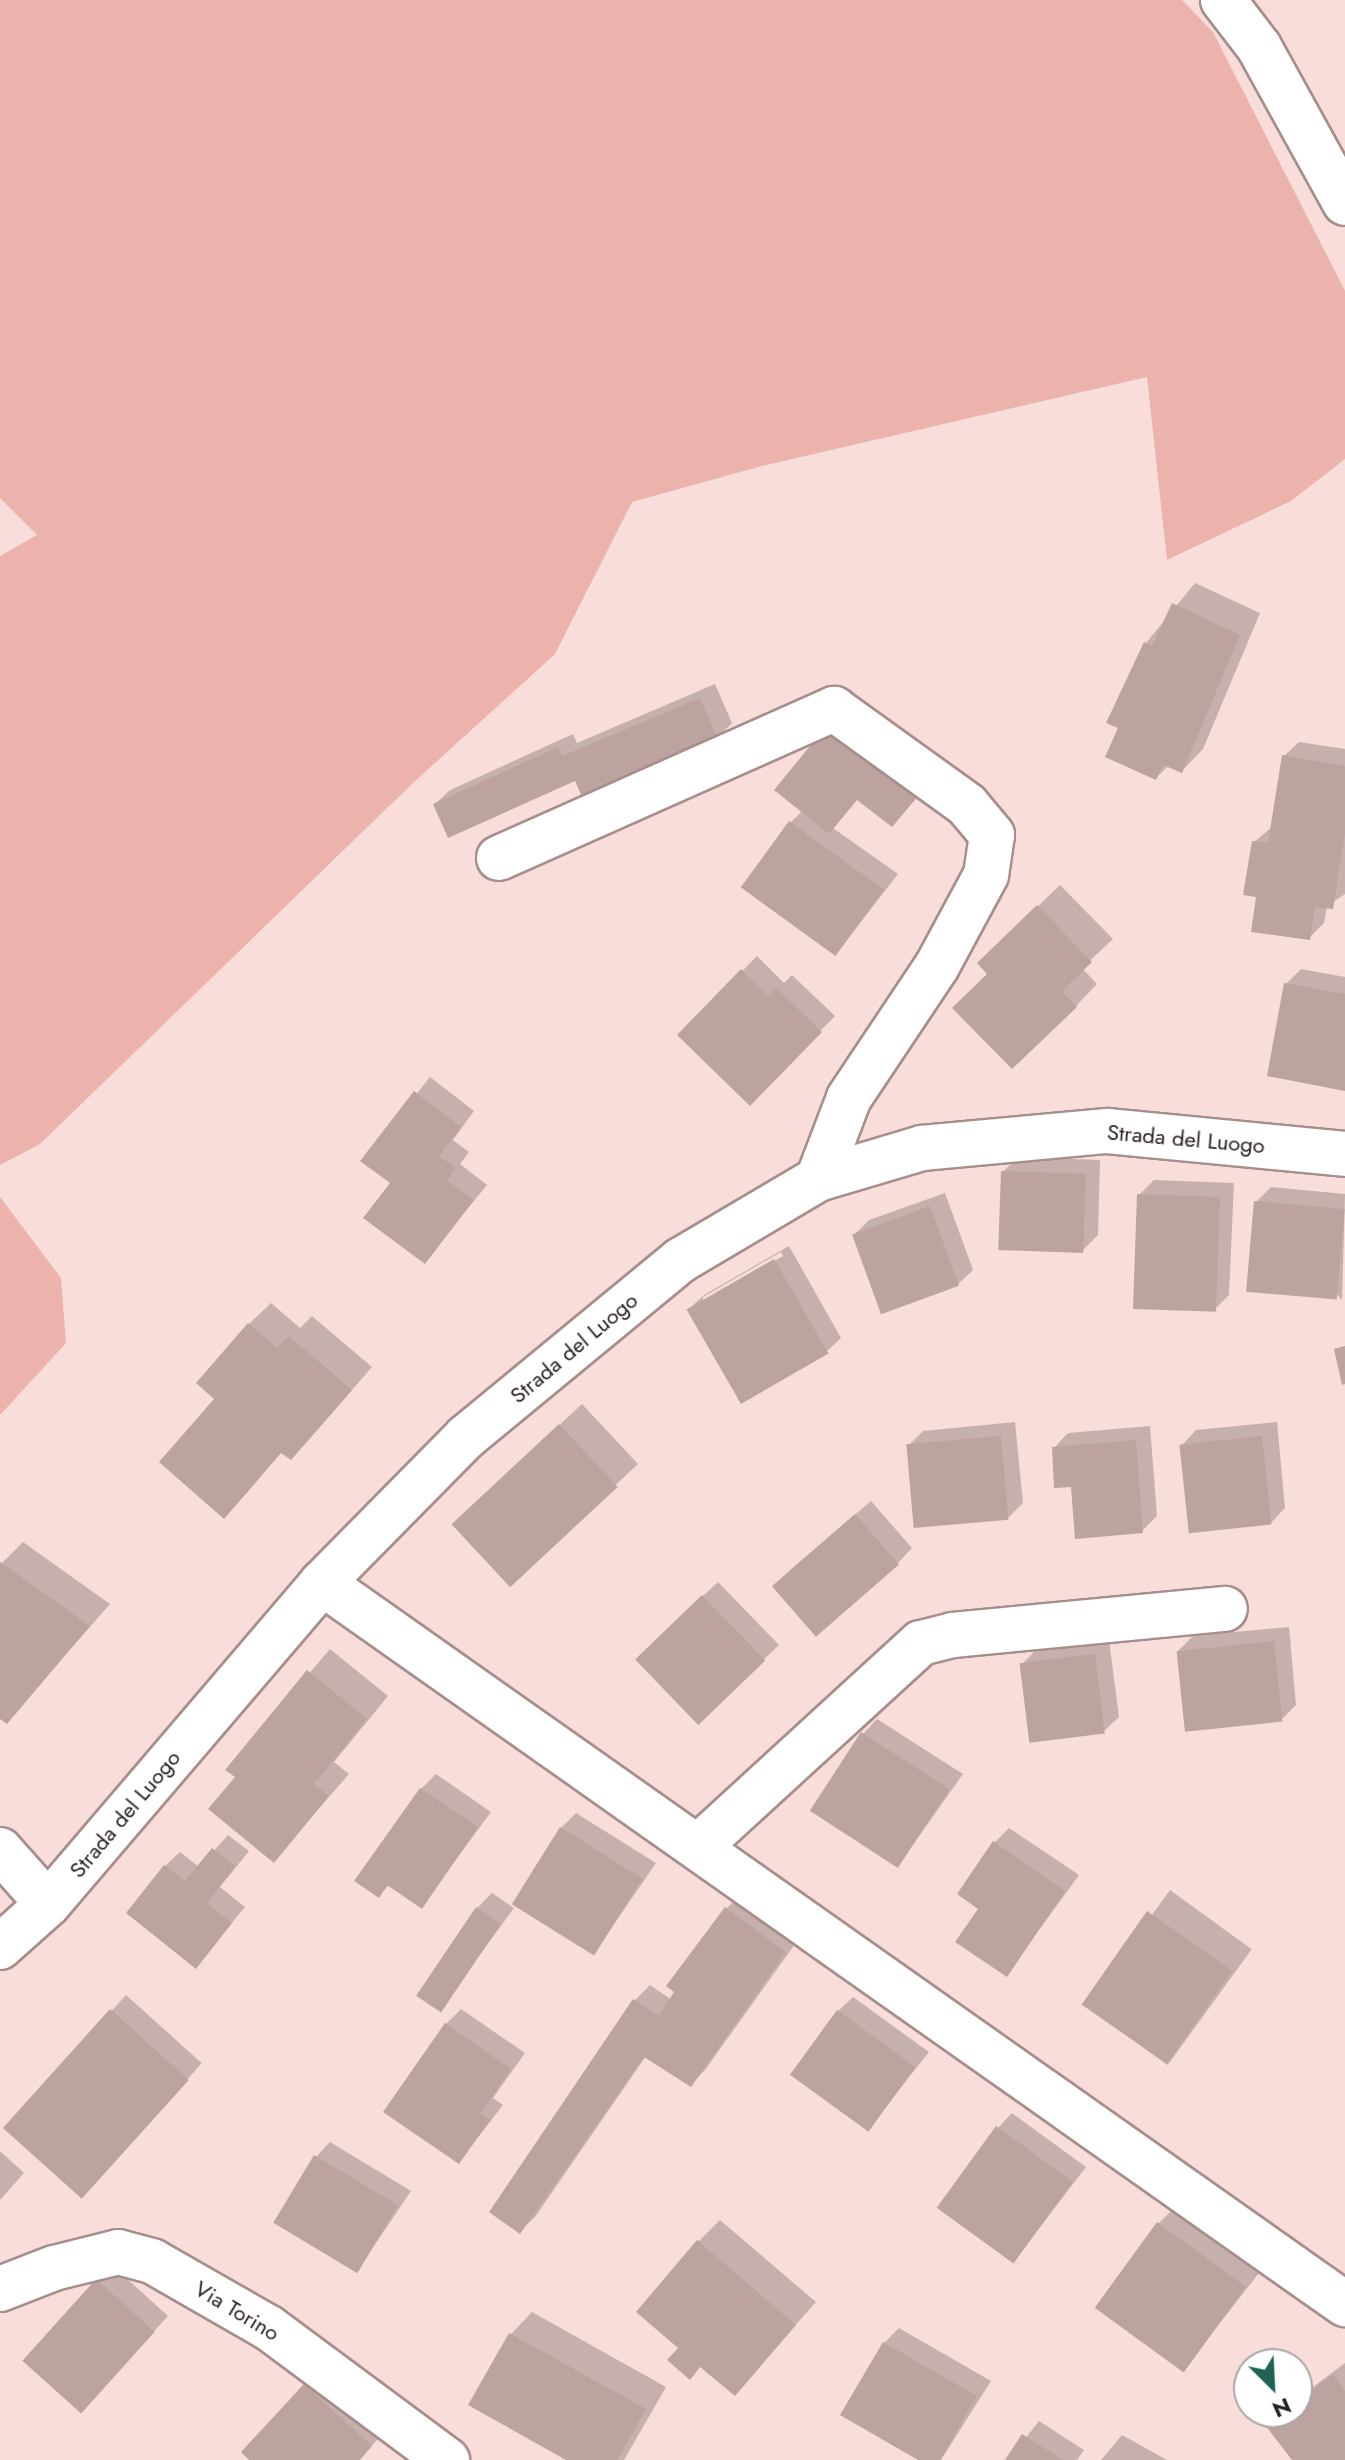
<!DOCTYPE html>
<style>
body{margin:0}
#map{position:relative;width:1345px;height:2460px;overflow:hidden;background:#f8ddda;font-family:Jost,sans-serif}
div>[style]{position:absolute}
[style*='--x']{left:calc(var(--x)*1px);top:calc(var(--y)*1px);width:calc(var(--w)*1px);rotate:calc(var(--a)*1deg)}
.green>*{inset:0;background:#ebb3ac}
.shadow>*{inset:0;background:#0003;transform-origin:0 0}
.building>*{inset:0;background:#bca3a0;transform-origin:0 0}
.roads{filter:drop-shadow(2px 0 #a68e8b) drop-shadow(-2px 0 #a68e8b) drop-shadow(0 2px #a68e8b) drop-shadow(0 -2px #a68e8b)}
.minor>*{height:44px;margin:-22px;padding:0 22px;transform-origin:22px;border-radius:22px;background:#fff}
span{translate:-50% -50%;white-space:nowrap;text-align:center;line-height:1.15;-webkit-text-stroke:7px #fff;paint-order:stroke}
.street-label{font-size:22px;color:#2a2120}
.north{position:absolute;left:1233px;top:2348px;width:80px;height:80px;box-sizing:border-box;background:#fff;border:2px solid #aaa6a6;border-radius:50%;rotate:156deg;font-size:22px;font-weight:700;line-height:32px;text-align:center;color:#2a2120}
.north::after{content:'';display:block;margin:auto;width:28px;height:36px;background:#1e6355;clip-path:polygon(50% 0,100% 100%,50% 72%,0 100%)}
</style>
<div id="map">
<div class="green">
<div style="clip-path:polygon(0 0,1182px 0,1213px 32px,1345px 291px,1345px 459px,1291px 501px,1167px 560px,1147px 377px,758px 467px,632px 502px,555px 654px,414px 782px,40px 1144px,0 1165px,0 556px,37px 535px,0 498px)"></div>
<div style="clip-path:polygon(0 1197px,61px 1278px,66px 1343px,0 1415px)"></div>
</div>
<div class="shadow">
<div style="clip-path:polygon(1195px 583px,1260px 613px,1203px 749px,1182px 771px,1169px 765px,1156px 778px,1120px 727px,1146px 643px)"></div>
<div style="clip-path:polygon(715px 684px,732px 723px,717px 738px,435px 804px,450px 790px,573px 734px,577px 743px)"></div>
<div style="clip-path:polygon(1299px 742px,1345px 749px,1345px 894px,1327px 906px,1324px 923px,1309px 938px,1258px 895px,1254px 842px,1272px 827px,1284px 756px)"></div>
<div style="clip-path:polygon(858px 798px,833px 828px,898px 874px,837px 953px,790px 823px,803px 810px)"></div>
<div style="clip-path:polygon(1060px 885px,1113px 939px,1082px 968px,1097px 984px,1076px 1006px,989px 973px,1001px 942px)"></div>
<div style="clip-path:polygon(757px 956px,784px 983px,792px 975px,835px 1016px,750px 1103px,680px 1035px)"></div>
<div style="clip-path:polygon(1301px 969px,1345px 977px,1345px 1089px,1286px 984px)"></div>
<div style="clip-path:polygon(430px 1077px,474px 1111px,453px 1140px,469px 1152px,460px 1164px,487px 1185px,424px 1262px,393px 1183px,363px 1161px)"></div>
<div style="clip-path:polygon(1017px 1157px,1100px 1160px,1098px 1235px,1083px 1250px,1003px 1172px)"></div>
<div style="clip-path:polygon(1154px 1180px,1234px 1183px,1229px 1295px,1214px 1310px,1139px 1195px)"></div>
<div style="clip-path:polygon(1271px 1187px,1345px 1194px,1342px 1300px,1256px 1202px)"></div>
<div style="clip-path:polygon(945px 1193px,973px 1270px,958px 1284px,854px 1235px,869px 1220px)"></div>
<div style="clip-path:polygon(evenodd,789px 1246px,841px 1338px,826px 1352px,689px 1309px,704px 1295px,789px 1246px,781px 1252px,783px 1256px,703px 1302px,703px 1297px,781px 1252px)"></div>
<div style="clip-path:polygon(271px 1303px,300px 1328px,312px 1316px,372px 1367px,312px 1436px,291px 1458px,282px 1451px,245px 1495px,217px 1398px,249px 1324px)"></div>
<div style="clip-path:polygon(582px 1404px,638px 1464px,510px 1584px,476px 1502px)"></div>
<div style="clip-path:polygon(1015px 1422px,1023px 1503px,1008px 1518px,908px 1446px,923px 1431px)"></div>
<div style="clip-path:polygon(1277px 1422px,1285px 1508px,1271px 1523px,1182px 1445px,1196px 1430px)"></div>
<div style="clip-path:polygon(1150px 1426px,1157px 1516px,1142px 1531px,1073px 1485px,1054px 1448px,1068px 1433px)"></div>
<div style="clip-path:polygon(871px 1501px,912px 1548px,898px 1563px,789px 1571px)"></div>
<div style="clip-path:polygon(23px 1542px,110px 1604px,7px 1721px,0 1717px,0 1565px)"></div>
<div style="clip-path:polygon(718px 1582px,779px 1645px,698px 1722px,652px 1644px)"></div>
<div style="clip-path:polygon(1289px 1627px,1296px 1705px,1281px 1720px,1178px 1651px,1193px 1636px)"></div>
<div style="clip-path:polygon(1109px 1640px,1119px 1717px,1104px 1731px,1022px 1664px,1037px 1649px)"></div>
<div style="clip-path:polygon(330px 1649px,388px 1696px,334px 1762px,349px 1774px,274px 1860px,238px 1777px,228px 1769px)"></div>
<div style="clip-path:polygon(877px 1719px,963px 1774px,898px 1866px,863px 1734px)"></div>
<div style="clip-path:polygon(436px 1774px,491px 1812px,422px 1906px,390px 1884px,379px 1896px,421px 1789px)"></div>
<div style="clip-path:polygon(576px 1813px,656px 1863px,595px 1952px,561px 1828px)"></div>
<div style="clip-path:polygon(1009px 1828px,1079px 1875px,1007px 1974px,994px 1843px)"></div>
<div style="clip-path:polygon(228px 1835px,249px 1851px,220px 1887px,245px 1907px,196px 1966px,165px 1866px,180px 1852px,199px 1867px)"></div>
<div style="left:1170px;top:1890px;width:101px;height:143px;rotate:36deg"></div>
<div style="clip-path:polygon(492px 1893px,514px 1908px,440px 2009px,477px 1908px)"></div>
<div style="clip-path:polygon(741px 1894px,800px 1937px,705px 2070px,690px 2085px,646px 2056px,535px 2217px,520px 2231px,491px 2212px,635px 2000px,650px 1985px,672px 2000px,726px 1909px)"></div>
<div style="left:126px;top:1995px;width:102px;height:179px;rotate:42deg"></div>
<div style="clip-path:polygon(853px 1997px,929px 2052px,868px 2129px,838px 2011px)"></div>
<div style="clip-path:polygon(461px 2009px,525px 2053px,493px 2098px,503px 2105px,459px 2162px,446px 2024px)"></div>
<div style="clip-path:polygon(1012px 2113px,1086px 2167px,1014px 2261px,998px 2128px)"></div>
<div style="clip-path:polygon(330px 2142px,411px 2191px,357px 2271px,316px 2157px)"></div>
<div style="clip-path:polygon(0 2151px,24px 2173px,0 2200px)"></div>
<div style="clip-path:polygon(1180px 2202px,1266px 2264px,1184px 2369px,1158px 2224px)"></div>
<div style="clip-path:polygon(720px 2220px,816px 2302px,735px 2393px,681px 2348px,698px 2242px)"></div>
<div style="clip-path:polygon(113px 2266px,168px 2316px,95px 2396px,25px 2361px)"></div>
<div style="clip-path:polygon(532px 2312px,666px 2387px,624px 2460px,570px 2460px,511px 2334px)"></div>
<div style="clip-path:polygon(899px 2328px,991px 2381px,941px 2460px,922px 2460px,884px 2343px)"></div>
<div style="clip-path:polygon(1345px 2363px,1345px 2460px,1294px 2460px,1268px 2425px,1281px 2412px,1297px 2412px,1297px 2399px)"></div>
<div style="clip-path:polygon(320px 2370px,386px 2430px,359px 2460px,252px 2460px,244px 2452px)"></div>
<div style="clip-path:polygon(1039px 2421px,1084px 2450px,1077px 2460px,1008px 2460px)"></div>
<div style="clip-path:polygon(1122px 2435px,1167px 2460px,1101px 2460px)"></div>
</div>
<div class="building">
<div style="clip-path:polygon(1172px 603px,1240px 635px,1182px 773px,1163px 765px,1156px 780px,1105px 757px,1118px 728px,1106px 723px,1144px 642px,1152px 646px)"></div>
<div style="clip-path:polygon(700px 698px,718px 739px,583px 799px,575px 781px,448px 838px,433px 804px,558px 747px,562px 756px)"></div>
<div style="clip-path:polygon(829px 723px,919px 795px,892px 827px,857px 800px,829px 834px,774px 790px)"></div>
<div style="clip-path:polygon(1282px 755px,1345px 766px,1345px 833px,1333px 909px,1315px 907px,1310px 940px,1251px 932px,1256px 897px,1243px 895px,1252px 841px,1268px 843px)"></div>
<div style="left:789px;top:821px;width:117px;height:82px;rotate:36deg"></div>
<div style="clip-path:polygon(1037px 905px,1092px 962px,1062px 991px,1077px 1007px,1012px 1069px,952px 1008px,987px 974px,977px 963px)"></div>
<div style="clip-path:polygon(741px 969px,768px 996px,776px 988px,822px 1032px,750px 1106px,677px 1035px)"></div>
<div style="clip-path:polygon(1284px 983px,1345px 994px,1345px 1091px,1267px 1076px)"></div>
<div style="clip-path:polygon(414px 1091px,461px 1127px,439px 1156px,456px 1168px,447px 1180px,474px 1200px,425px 1264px,363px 1218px,390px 1183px,360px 1161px)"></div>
<div style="left:1001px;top:1171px;width:85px;height:79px;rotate:2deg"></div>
<div style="left:1137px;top:1194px;width:83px;height:115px;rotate:2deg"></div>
<div style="left:1254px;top:1201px;width:91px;height:91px;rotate:5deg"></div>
<div style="left:930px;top:1206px;width:85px;height:83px;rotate:70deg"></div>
<div style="left:774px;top:1259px;width:109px;height:101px;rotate:60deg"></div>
<div style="clip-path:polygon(248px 1323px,277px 1348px,289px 1336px,352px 1390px,291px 1460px,281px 1453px,224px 1519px,159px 1462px,214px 1399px,196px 1383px)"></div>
<div style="clip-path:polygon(1345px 1346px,1345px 1384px,1342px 1385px,1334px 1349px)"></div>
<div style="left:559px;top:1424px;width:86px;height:147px;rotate:47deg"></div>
<div style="left:1001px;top:1436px;width:84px;height:95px;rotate:85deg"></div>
<div style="left:1262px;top:1436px;width:89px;height:83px;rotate:84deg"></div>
<div style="clip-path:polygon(1136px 1440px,1143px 1533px,1075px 1539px,1071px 1487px,1054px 1488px,1052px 1447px)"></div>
<div style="left:855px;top:1514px;width:67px;height:110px;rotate:49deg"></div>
<div style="clip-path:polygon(0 1562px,90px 1626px,7px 1724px,0 1719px)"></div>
<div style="left:702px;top:1595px;width:91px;height:93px;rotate:46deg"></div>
<div style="left:1274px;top:1641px;width:81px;height:98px;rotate:84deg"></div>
<div style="left:1095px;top:1654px;width:80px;height:76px;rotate:83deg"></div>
<div style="clip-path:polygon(307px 1670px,367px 1719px,314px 1784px,329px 1796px,274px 1863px,208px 1809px,235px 1777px,225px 1770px)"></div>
<div style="left:861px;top:1732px;width:105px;height:94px;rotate:33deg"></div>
<div style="clip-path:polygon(420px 1788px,478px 1827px,422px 1909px,387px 1885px,379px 1898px,354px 1881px)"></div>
<div style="left:560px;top:1827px;width:97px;height:91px;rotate:32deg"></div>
<div style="clip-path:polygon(993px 1841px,1065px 1891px,1007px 1977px,955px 1942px,978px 1909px,957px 1894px)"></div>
<div style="clip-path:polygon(212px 1848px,235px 1866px,207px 1903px,232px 1923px,196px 1969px,126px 1913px,164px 1865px,185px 1881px)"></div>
<div style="left:476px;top:1907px;width:30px;height:107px;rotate:34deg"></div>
<div style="clip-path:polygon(725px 1907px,786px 1952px,691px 2087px,644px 2057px,520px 2234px,489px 2212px,633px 1999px,659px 2016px,674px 1992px,666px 1986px)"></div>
<div style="left:1147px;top:1911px;width:104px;height:114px;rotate:35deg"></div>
<div style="left:110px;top:2009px;width:106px;height:160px;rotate:42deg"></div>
<div style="left:837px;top:2010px;width:97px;height:80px;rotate:36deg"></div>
<div style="clip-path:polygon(445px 2023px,511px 2069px,480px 2114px,490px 2120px,459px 2164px,383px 2112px)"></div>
<div style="left:996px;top:2126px;width:95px;height:101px;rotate:36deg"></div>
<div style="left:314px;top:2155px;width:98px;height:79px;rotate:31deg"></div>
<div style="left:1157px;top:2222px;width:110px;height:106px;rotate:36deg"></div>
<div style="clip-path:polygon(697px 2240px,796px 2325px,735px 2396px,700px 2367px,690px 2380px,667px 2360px,678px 2348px,636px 2312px)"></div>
<div style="left:96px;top:2279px;width:79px;height:110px;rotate:42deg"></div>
<div style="clip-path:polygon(509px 2333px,646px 2409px,617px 2460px,566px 2460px,468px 2405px)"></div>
<div style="clip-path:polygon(883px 2342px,977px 2396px,940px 2460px,918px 2460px,840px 2415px)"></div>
<div style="clip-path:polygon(1333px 2374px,1345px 2391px,1345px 2460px,1292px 2460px,1265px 2425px,1282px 2412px,1297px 2412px,1297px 2401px)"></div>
<div style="clip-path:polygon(304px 2384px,372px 2446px,360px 2460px,249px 2460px,241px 2452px)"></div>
<div style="clip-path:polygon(1022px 2434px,1063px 2460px,1005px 2460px)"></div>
</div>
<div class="roads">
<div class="minor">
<div style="--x:1223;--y:0;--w:59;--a:52.5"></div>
<div style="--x:1259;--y:47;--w:178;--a:61.1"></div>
<div style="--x:499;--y:858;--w:367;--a:-24"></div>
<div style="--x:834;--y:709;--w:164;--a:35.8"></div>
<div style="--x:967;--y:805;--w:39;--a:50"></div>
<div style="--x:992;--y:835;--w:40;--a:98.5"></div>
<div style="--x:986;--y:875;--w:103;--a:118.3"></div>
<div style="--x:937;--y:966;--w:159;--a:123.7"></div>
<div style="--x:849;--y:1098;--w:87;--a:110.9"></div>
<div style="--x:322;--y:1583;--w:1252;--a:35.18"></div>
<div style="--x:698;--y:1847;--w:302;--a:-42.5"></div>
<div style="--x:921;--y:1643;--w:33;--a:-14"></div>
<div style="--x:953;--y:1635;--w:273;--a:-5.5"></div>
<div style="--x:0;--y:1850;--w:72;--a:48.4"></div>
<div style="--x:0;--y:1947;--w:64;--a:-41.9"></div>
<div style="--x:48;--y:1904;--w:422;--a:-49.5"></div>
<div style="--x:322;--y:1583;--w:205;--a:-45.4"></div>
<div style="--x:466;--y:1437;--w:278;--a:-39.5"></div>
<div style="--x:681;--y:1260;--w:159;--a:-30.6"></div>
<div style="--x:818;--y:1179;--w:109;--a:-16.6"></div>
<div style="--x:922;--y:1148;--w:186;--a:-5.3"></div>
<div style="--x:1107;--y:1131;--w:239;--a:5.5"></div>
<div style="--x:0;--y:2289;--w:58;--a:-21.3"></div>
<div style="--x:54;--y:2268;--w:66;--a:-14"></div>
<div style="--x:118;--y:2252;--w:35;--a:15"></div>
<div style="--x:152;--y:2261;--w:135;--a:29.8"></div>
<div style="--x:269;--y:2328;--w:222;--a:36.6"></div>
</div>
</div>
<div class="street-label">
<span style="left:1186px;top:1139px;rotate:5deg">Strada del Luogo</span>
<span style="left:574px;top:1348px;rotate:-40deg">Strada del Luogo</span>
<span style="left:125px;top:1814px;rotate:-50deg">Strada del Luogo</span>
<span style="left:237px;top:2311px;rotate:31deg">Via Torino</span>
</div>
<div class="north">N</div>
</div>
